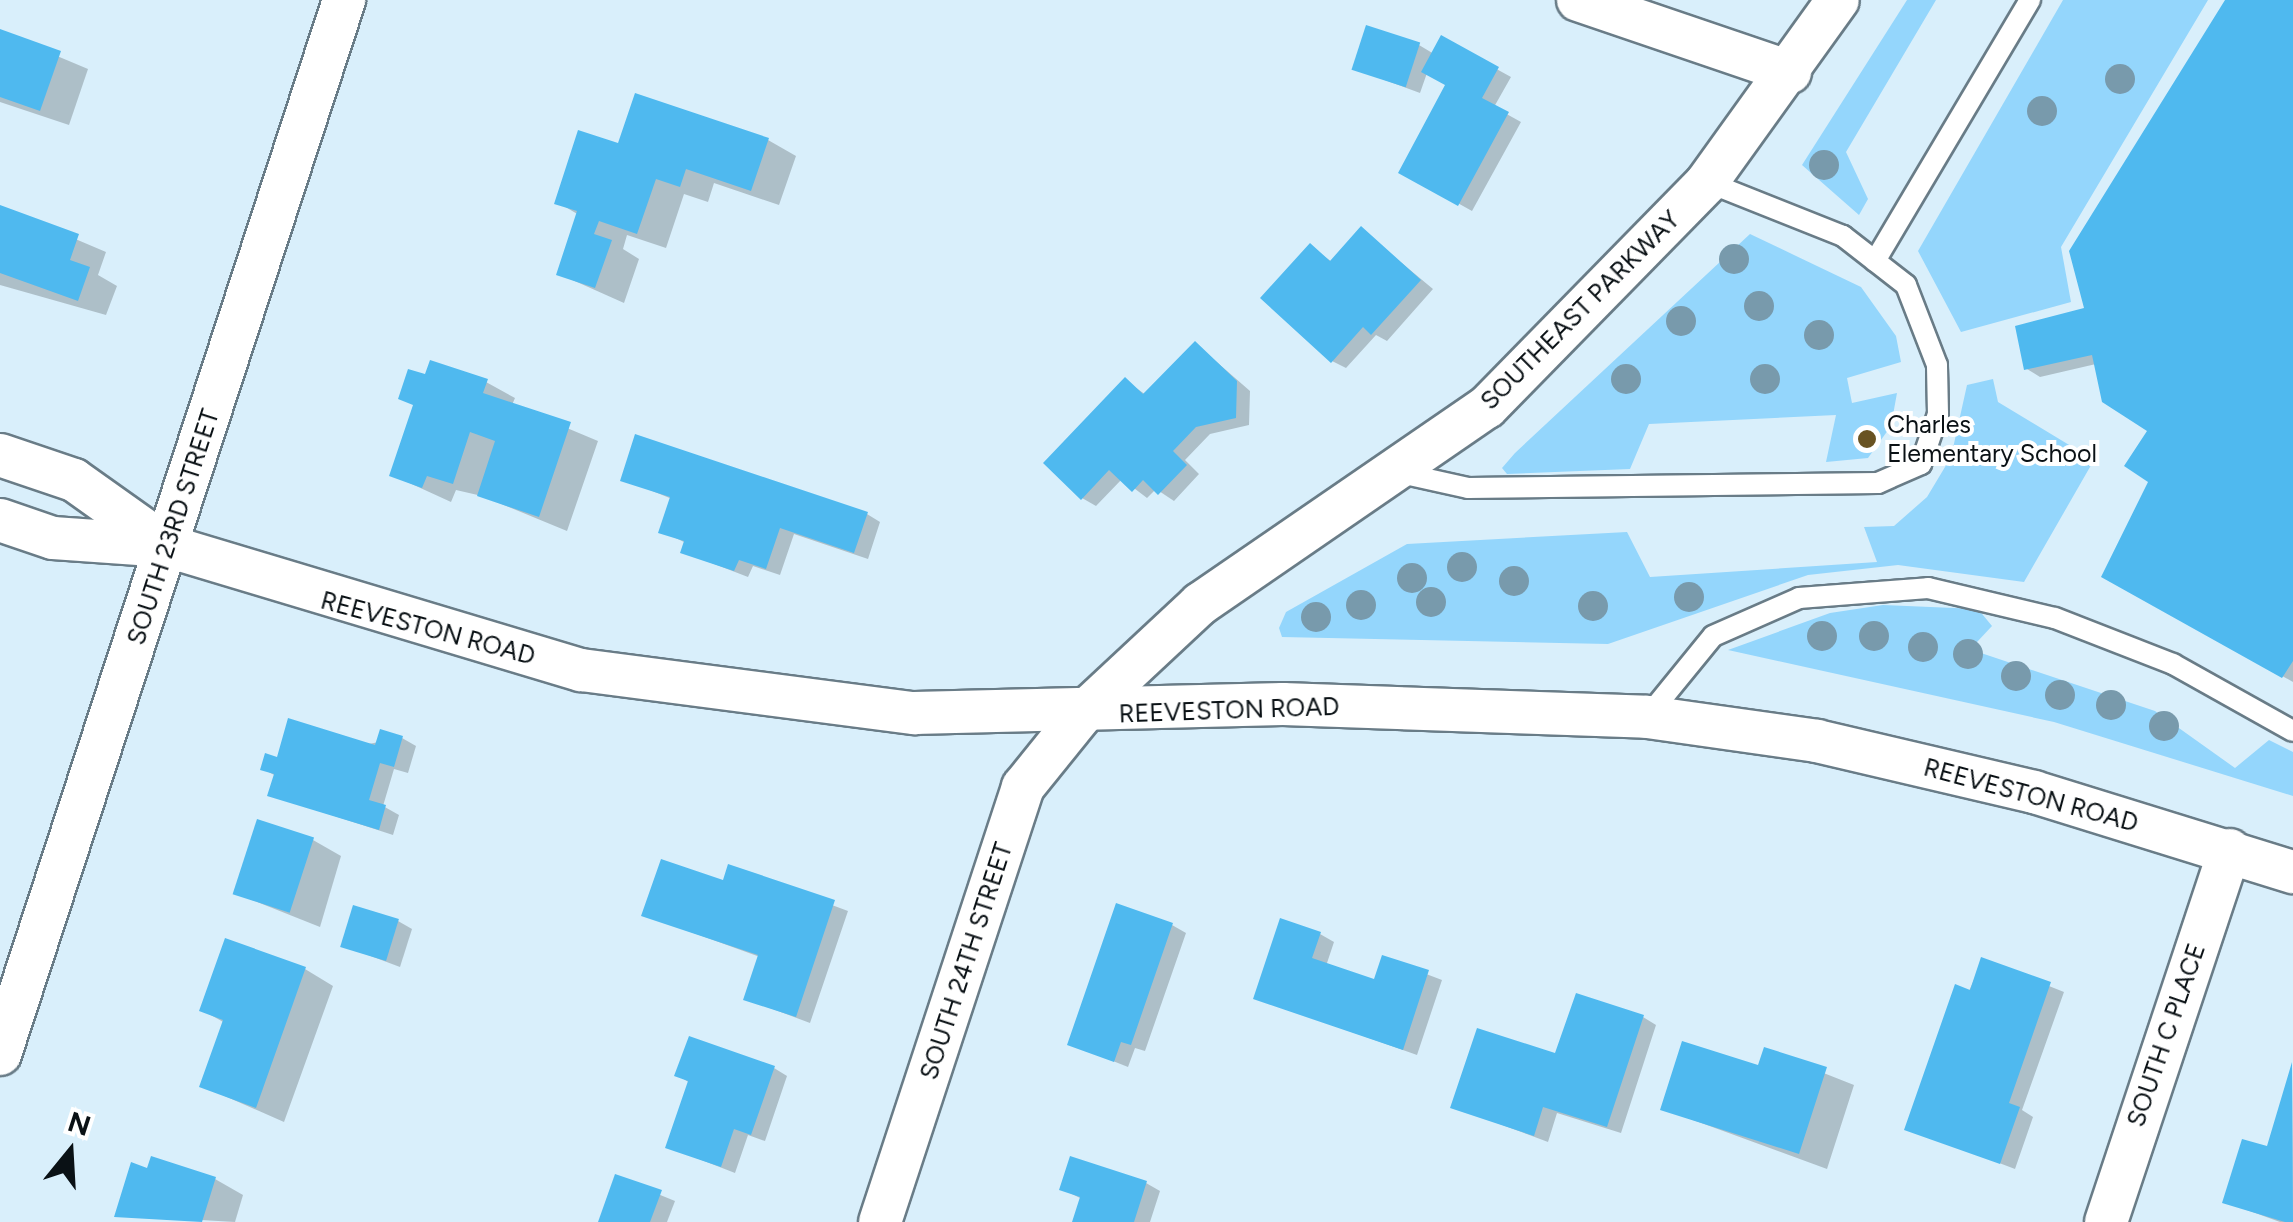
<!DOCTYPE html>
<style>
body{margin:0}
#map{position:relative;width:2293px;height:1222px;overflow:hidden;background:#d9effb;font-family:Figtree,sans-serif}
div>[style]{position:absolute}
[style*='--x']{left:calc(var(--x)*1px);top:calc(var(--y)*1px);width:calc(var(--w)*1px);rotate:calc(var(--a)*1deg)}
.green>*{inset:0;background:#94d6fc}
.shadow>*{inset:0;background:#0003}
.building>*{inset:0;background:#4fb9ef;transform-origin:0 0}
.roads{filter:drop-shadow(2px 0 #697c87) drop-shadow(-2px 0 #697c87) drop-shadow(0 2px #697c87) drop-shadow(0 -2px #697c87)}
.lane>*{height:20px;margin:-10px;padding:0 10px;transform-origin:10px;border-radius:10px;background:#fff}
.street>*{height:42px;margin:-21px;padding:0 21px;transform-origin:21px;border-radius:21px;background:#fff}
.trees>*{width:30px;height:30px;margin:-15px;border-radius:50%;background:#789aac}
.dots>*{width:28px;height:28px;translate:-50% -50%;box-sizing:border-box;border:5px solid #fff;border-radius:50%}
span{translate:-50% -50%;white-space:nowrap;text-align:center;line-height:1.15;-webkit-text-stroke:8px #fff;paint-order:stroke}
.street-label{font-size:25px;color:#0a1115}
.poi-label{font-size:25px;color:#0a1115}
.left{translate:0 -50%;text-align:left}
.north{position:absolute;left:20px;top:1102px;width:100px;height:100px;-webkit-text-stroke:8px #fff;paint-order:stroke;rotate:18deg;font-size:28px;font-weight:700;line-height:40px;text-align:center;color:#0a1115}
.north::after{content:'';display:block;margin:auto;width:35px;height:45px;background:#0a1115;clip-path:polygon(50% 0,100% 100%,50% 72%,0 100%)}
</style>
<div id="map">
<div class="green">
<div style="clip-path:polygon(1907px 0,1936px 0,1846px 152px,1868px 199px,1859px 215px,1802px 165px)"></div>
<div style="clip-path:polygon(2063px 0,2208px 0,2061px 247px,2071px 302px,1961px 332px,1918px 251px)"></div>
<div style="clip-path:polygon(1750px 234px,1861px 287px,1896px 336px,1901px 362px,1847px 378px,1852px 403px,1897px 393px,1891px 426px,1868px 458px,1826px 462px,1836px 415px,1649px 424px,1630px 469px,1507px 474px,1502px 468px,1515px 453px)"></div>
<div style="clip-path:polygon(1993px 379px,1998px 402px,2094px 460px,2024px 582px,1898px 565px,1808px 575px,1608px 644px,1282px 637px,1279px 628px,1286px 612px,1407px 544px,1627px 532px,1650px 577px,1877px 562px,1864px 527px,1894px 526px,1927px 497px,1951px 457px,1967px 385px)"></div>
<div style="clip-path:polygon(1883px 605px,1978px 609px,1992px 626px,1977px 642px,1981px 653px,2155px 711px,2235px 768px,2269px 740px,2293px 752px,2293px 796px,2054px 722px,1728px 650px,1830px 613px)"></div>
</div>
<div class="shadow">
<div style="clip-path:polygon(2228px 0,2293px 0,2293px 682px,2105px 576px,2152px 481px,2150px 430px,2096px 364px,2040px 377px,2027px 369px,2087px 310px)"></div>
<div style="clip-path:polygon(0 32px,88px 69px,69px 125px,0 102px)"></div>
<div style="clip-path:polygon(1442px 39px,1511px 77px,1494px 107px,1521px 122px,1472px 211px,1402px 172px,1448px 85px,1427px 73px,1420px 93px,1355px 69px,1419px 45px,1434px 54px)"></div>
<div style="clip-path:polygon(768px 140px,796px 156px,779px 205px,714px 183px,708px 202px,684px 194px,666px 248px,627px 235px,623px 249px,639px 259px,624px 303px,559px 274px,579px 215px,557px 202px,619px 147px)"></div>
<div style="clip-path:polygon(0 207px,106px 252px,98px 275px,117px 286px,106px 315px,0 285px)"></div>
<div style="clip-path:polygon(1362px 230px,1433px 289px,1387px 341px,1376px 335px,1346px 368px,1332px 361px,1310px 246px,1332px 262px)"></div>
<div style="clip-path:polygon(1196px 344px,1250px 391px,1249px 425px,1210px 434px,1185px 460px,1199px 474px,1174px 501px,1156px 489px,1147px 498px,1122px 479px,1096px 506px,1082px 498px,1125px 380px,1146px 395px)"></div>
<div style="clip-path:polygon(427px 377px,486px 382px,515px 398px,512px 405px,598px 441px,567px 531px,482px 496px,456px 490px,451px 502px,392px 475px)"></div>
<div style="clip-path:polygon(623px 479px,867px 514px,880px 522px,868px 559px,794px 534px,780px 575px,753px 566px,748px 577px,683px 552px,686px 543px,661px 531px,672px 499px)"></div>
<div style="clip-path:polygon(402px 738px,416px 746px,408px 773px,394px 769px,383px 806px,399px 815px,393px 835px,270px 795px,276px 776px,263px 769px,278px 760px)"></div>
<div style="clip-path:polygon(313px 840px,341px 856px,320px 927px,237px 894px)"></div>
<div style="clip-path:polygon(730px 867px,848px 911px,810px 1023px,746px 999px,760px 957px,644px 915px,725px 883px)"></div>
<div style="clip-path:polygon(398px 921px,412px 929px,400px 967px,344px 946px)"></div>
<div style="clip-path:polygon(1172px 925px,1186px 933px,1145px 1051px,1135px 1048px,1128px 1067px,1070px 1044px)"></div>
<div style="clip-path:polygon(1320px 934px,1334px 942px,1326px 966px,1376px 983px,1384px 958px,1442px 980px,1417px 1055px,1256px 998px)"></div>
<div style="clip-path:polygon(1983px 960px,2064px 992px,2022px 1110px,2033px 1117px,2015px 1169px,1907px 1128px)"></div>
<div style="clip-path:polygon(305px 969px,333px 986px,284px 1122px,202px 1086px,225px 1023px,202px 1010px)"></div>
<div style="clip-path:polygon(1643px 1017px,1656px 1025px,1621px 1133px,1557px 1113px,1548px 1142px,1454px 1107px)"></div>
<div style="clip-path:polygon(1765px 1050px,1854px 1085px,1827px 1169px,1663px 1109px,1760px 1068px)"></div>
<div style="clip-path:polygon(774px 1068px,787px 1076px,765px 1141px,748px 1135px,735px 1173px,668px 1147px,690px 1083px,677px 1075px)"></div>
<div style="clip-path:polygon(2292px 1071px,2293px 1222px,2280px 1222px,2225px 1202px,2269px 1149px)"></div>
<div style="clip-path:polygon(149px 1171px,215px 1179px,243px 1195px,235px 1222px,117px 1215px)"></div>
<div style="clip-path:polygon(616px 1177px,675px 1201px,667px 1222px,600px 1222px)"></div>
<div style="clip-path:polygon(1146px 1183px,1160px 1191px,1150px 1222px,1074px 1222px,1082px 1199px,1062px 1189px)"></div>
</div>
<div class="building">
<div style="clip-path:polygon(2225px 0,2293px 0,2293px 661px,2282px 678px,2101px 577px,2148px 482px,2124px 466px,2147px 431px,2102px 402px,2092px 355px,2024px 370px,2015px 326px,2084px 308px,2069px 251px)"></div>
<div style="left:1366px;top:25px;width:57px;height:47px;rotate:18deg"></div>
<div style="clip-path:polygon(0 29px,61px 51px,40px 111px,0 97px)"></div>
<div style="clip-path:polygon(1441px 35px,1499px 67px,1482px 98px,1509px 112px,1458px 206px,1398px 173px,1445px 85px,1421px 72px)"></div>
<div style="clip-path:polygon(635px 93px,769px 138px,751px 191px,686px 169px,680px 187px,656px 179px,637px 234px,599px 221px,594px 234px,612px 240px,595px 288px,556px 275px,577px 211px,554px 204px,578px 130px,618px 143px)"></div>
<div style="clip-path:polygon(0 205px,79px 234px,70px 260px,90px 267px,78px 301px,0 273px)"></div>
<div style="clip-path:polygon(1361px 226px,1421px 280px,1371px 335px,1363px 327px,1331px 363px,1260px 298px,1310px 243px,1330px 261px)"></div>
<div style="clip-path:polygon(1195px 341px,1237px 381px,1236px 418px,1196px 427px,1173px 451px,1187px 465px,1158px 495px,1143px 480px,1132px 492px,1109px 470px,1081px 500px,1043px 463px,1125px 377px,1143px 394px)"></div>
<div style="clip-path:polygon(430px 360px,488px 379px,483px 393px,571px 422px,539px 517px,477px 496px,495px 441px,470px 432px,453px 484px,427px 476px,422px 488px,389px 476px,413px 405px,398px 399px,408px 369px,425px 374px)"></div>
<div style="clip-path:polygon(635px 434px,868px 512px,854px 553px,780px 528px,766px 569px,739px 560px,734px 571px,680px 553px,684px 541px,658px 533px,670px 497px,620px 481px)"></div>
<div style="clip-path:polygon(288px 718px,375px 745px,380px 729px,403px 736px,394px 767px,380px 763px,369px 800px,386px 805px,379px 830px,267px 796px,274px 774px,260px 770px,265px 753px,277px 757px)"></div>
<div style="left:257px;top:819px;width:60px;height:79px;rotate:18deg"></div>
<div style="clip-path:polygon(661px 859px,723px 880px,728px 864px,835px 900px,796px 1017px,743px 1000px,758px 955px,641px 916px)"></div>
<div style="clip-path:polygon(1116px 903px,1173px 923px,1131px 1045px,1121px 1042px,1114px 1062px,1067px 1045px)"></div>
<div style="left:353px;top:905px;width:48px;height:44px;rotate:17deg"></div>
<div style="clip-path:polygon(1280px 918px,1321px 932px,1312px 958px,1374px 979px,1382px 955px,1429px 970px,1403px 1050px,1253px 999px)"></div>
<div style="clip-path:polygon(225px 938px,306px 967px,256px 1108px,199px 1087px,223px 1020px,199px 1011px)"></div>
<div style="clip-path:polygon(1981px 957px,2051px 982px,2009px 1103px,2020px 1107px,2000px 1164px,1904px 1130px,1955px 984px,1970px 990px)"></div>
<div style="clip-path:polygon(1576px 993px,1644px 1015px,1607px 1127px,1543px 1107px,1534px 1136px,1450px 1108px,1477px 1028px,1555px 1053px)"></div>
<div style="clip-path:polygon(689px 1036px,775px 1066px,751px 1135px,734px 1129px,721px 1167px,665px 1148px,688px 1081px,674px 1076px)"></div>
<div style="clip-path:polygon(1682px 1041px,1758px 1065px,1764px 1047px,1827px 1067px,1799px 1154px,1660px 1110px)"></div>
<div style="clip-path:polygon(2292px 1062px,2293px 1222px,2285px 1222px,2222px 1203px,2242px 1139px,2267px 1146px)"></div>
<div style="clip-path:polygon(151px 1156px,216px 1177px,202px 1222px,114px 1217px,131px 1162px,147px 1168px)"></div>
<div style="clip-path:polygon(1070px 1156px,1147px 1181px,1134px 1222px,1072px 1222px,1080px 1197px,1059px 1190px)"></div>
<div style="clip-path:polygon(615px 1174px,662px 1190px,650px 1222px,598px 1222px)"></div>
</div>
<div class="roads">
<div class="lane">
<div style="--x:1875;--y:261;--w:304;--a:-59.3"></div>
<div style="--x:1396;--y:472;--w:74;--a:12.5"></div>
<div style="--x:1468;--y:488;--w:410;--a:-0.7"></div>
<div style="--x:1878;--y:483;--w:47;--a:-23.8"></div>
<div style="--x:1921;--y:464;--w:53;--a:-71.2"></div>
<div style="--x:1938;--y:414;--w:49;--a:-91.2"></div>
<div style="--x:1937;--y:365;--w:86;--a:-111.2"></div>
<div style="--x:1906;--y:285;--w:80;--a:-142.1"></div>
<div style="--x:1843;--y:236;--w:146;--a:-158.3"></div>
<div style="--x:1647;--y:717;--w:104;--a:-50.8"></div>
<div style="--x:1713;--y:636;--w:94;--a:-23.8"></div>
<div style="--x:1799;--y:598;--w:129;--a:-4.4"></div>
<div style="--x:1928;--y:588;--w:130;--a:13.3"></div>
<div style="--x:2055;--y:618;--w:127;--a:21.3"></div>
<div style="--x:2173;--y:664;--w:137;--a:29.2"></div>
</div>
<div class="street">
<div style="--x:1578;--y:0;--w:224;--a:18.8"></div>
<div style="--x:0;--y:455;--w:78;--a:18.7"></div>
<div style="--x:74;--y:480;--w:114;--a:35.4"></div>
<div style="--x:0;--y:520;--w:56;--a:18.8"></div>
<div style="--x:53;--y:538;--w:114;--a:4"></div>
<div style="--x:167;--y:546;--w:432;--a:16.7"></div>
<div style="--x:581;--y:670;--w:336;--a:7.4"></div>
<div style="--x:914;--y:713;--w:369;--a:-1.4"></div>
<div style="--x:1283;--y:704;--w:364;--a:2"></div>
<div style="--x:1647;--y:717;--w:172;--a:8"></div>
<div style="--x:1817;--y:741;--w:223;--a:13.2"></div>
<div style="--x:2034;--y:792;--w:271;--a:17.2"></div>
<div style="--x:0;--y:1054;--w:1109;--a:-71.92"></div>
<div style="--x:880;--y:1222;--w:458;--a:-71.8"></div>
<div style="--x:1023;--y:787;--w:92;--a:-51.1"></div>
<div style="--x:1081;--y:715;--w:163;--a:-43"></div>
<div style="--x:1200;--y:604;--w:348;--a:-34.5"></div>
<div style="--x:1487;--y:407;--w:315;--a:-45.6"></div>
<div style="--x:1707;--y:182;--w:224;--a:-54.3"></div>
<div style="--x:2106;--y:1222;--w:392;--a:-71.6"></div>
</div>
</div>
<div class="trees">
<div style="left:2120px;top:79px"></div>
<div style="left:2042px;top:111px"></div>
<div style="left:1824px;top:165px"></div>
<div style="left:1734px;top:259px"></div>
<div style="left:1759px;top:306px"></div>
<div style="left:1681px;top:321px"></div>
<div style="left:1819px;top:335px"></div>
<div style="left:1626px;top:379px"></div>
<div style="left:1765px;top:379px"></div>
<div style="left:1462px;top:567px"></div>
<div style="left:1412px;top:578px"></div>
<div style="left:1514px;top:581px"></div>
<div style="left:1689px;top:597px"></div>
<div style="left:1431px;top:602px"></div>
<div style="left:1361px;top:605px"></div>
<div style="left:1593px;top:606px"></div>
<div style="left:1316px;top:617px"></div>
<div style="left:1822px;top:636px"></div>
<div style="left:1874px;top:636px"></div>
<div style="left:1923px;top:647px"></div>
<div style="left:1968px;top:654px"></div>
<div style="left:2016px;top:676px"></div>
<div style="left:2060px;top:695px"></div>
<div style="left:2111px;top:705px"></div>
<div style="left:2164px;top:726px"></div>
</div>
<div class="dots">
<div style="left:1867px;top:439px;background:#695322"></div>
</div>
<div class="street-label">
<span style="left:1580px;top:310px;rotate:-45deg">SOUTHEAST PARKWAY</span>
<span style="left:173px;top:527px;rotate:-72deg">SOUTH 23RD STREET</span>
<span style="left:428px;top:628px;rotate:15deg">REEVESTON ROAD</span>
<span style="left:1229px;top:710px;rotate:-2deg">REEVESTON ROAD</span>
<span style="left:2031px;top:795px;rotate:15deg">REEVESTON ROAD</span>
<span style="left:966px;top:961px;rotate:-72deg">SOUTH 24TH STREET</span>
<span style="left:2166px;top:1035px;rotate:-71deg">SOUTH C PLACE</span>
</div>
<div class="poi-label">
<span class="left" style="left:1887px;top:439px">Charles<br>Elementary School</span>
</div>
<div class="north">N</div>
</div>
